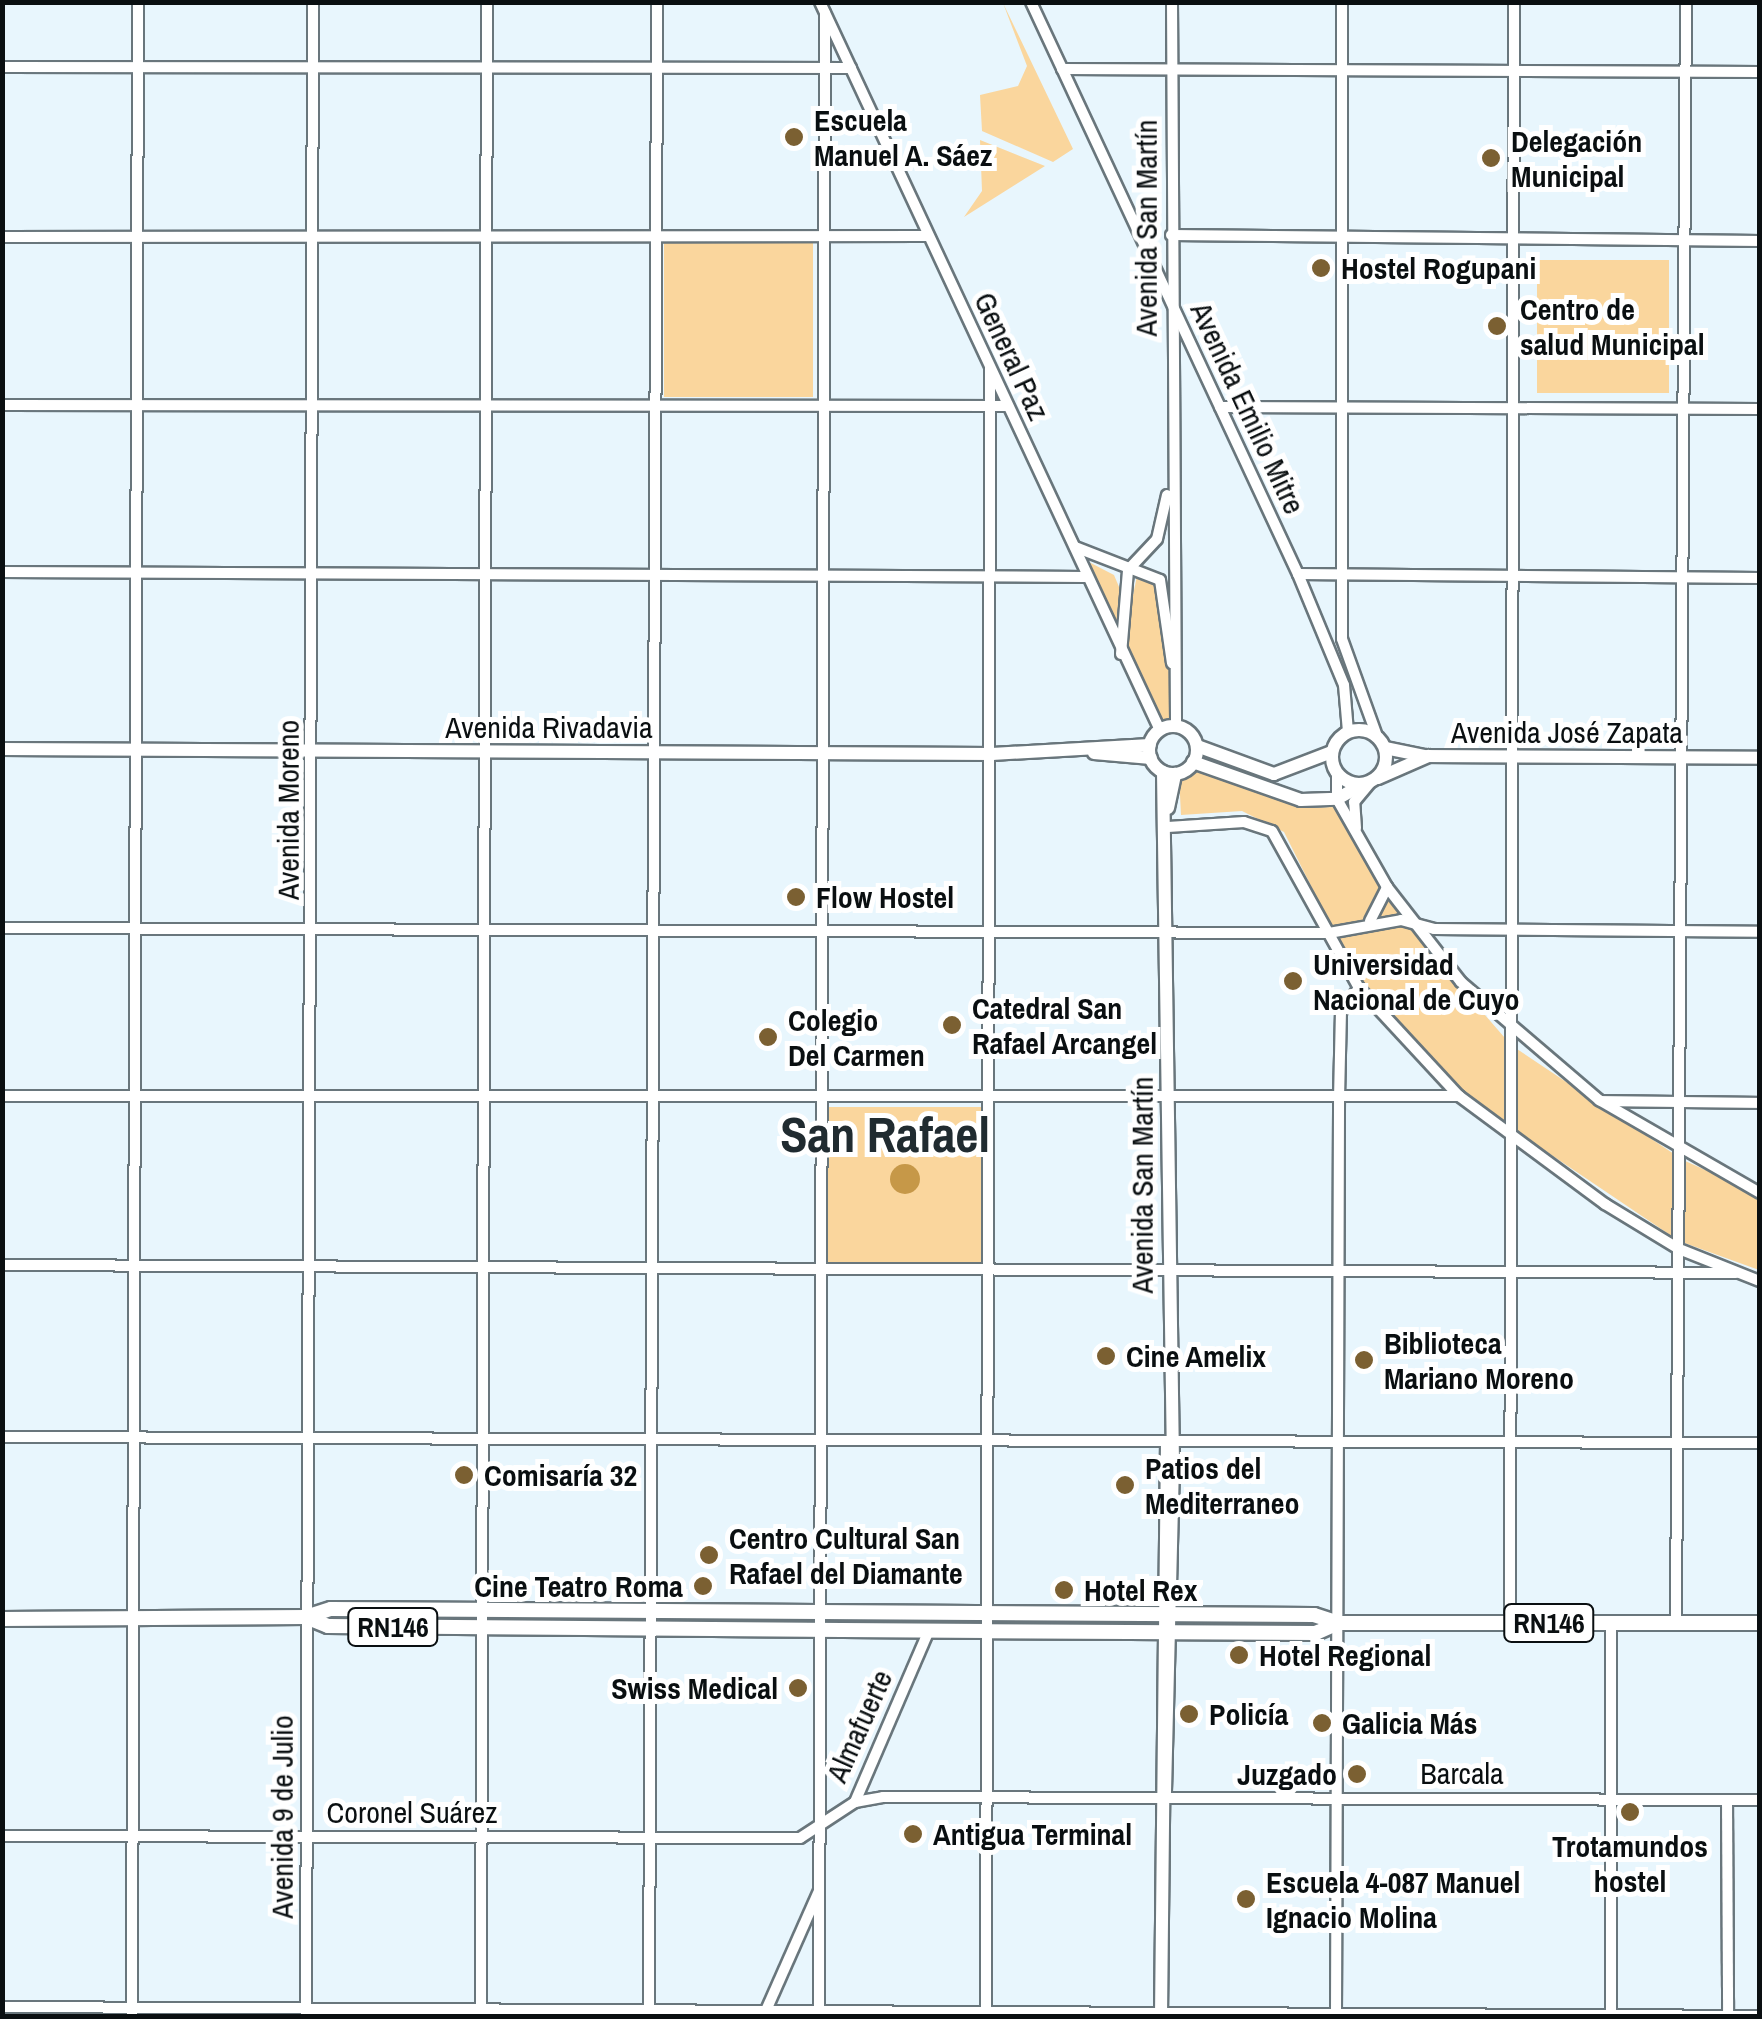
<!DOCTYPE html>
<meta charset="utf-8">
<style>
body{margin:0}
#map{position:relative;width:1762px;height:2019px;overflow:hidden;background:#e8f6fd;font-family:"Archivo Narrow",sans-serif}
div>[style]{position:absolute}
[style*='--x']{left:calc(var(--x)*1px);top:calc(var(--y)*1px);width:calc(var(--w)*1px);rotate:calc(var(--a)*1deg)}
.green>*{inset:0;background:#fad69d;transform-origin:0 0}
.water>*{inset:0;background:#c69848}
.round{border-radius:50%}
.roads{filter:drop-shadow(2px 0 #69767c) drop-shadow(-2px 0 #69767c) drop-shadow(0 2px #69767c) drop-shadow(0 -2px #69767c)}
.minor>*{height:10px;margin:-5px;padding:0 5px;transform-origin:5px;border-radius:5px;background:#fff}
.major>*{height:12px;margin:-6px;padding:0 6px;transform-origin:6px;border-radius:6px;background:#fff}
.major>.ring{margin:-6px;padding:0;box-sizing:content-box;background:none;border:12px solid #fff;border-radius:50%}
.highway>*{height:14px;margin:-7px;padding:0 7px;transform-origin:7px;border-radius:7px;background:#fff}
.dots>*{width:28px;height:28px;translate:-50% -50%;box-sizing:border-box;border:5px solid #fff;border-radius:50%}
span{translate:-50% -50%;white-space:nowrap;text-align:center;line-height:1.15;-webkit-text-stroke:10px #fff;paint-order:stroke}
.shield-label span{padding:2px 8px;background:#fff;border:2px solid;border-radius:8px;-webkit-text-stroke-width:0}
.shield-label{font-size:28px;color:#0a0f11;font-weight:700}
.poi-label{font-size:30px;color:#0a0f11;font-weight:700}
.left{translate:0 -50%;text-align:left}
.right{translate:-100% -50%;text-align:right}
.street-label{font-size:30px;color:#0a0f11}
.town-label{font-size:50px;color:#202b30;font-weight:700}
.frame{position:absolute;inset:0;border:5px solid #0a0f11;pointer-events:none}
</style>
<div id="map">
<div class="green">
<div style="clip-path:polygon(1003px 3px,1073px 149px,1053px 162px,982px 131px,980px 95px,1018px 86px,1027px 66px)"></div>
<div style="clip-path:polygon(980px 140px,1045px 166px,964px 217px,982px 191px)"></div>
<div style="left:813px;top:243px;width:154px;height:149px;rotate:90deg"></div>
<div style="left:1537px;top:260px;width:132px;height:133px"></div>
<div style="clip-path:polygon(1085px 560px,1114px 575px,1122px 594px,1116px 632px)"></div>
<div style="clip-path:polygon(1138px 571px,1163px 595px,1173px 722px,1161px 725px,1121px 653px)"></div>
<div style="clip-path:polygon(1199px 769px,1299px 808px,1335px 807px,1414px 933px,1511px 1045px,1683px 1160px,1759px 1194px,1759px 1270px,1679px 1241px,1461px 1094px,1359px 982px,1284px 832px,1242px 811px,1181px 815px,1179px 776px)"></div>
<div style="left:823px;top:1107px;width:163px;height:156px"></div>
</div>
<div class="water">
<div class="round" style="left:890px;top:1164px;width:30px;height:30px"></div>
</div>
<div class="roads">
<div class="minor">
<div style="--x:820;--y:2;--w:803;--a:64.97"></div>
<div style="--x:1031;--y:2;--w:631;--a:64.98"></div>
<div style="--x:1298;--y:574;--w:120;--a:67.5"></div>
<div style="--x:1344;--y:685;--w:47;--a:85.1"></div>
<div style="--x:1172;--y:2;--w:724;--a:89.68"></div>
<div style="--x:1342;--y:2;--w:637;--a:90"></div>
<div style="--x:1342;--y:639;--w:103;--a:70.2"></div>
<div style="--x:2;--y:67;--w:849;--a:0.07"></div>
<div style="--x:1062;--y:69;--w:698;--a:0.25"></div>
<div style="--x:1171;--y:235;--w:589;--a:0.58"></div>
<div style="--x:2;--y:237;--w:926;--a:-0.06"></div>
<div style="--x:2;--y:405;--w:1005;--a:0.06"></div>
<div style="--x:1220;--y:407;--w:540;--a:0.21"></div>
<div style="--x:1075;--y:547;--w:91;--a:21.2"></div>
<div style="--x:1160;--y:580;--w:84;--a:81.8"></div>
<div style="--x:2;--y:572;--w:1083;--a:0.26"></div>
<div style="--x:1298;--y:574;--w:462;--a:0.5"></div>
<div style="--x:1121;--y:654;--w:84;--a:-85.2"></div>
<div style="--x:1128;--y:570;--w:42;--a:-46.9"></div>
<div style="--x:1157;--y:539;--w:45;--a:-77.2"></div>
<div style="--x:1337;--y:773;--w:26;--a:90"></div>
<div style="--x:1337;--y:799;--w:101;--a:60.4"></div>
<div style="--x:1387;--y:887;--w:120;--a:52.1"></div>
<div style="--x:1461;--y:982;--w:182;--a:40.5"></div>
<div style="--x:1599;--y:1100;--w:186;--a:30"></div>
<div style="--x:1168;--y:827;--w:76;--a:-3.8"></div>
<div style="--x:1244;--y:822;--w:29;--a:18"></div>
<div style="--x:1272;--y:831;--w:179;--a:61"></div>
<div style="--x:1359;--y:988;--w:147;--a:47.2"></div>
<div style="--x:1459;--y:1096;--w:182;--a:36.5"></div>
<div style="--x:1605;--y:1204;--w:87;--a:31.3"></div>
<div style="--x:1679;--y:1249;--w:87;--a:21.6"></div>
<div style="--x:1356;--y:828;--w:26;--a:-94"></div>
<div style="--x:1354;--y:802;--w:26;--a:-50"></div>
<div style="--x:1370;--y:921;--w:38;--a:-63"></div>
<div style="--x:2;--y:928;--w:1327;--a:0.22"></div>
<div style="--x:1329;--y:933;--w:73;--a:-10.2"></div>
<div style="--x:1401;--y:920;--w:34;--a:15"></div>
<div style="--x:1434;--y:929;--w:326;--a:0.5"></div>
<div style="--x:2;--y:1096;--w:1457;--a:0"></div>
<div style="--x:1601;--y:1101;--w:159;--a:0.7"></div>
<div style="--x:2;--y:1265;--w:1734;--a:0.26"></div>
<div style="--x:2;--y:1437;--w:1758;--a:0.2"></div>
<div style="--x:1510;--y:1623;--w:1621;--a:-89.86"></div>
<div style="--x:1676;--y:1623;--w:1621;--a:-89.65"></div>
<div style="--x:1727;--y:1800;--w:216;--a:89.7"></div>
<div style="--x:855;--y:1802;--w:187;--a:-66.7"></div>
<div style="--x:2;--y:1836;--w:798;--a:0.14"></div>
<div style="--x:800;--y:1838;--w:66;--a:-33.2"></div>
<div style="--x:855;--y:1802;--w:28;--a:-10"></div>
<div style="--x:883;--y:1797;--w:877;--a:0.2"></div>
<div style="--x:2;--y:2007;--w:1758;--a:0.29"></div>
<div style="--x:764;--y:2015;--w:133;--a:-66.1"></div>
<div style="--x:132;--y:2016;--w:2014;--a:-89.83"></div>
<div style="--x:306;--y:2016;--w:2014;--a:-89.8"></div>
<div style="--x:481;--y:2016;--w:2014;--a:-89.83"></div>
<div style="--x:649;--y:2016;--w:2014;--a:-89.77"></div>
<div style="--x:819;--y:2016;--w:2003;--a:-89.83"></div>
<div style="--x:986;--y:2016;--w:1648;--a:-89.86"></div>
<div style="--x:1336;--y:2016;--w:917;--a:-89.81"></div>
<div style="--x:1339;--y:1099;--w:87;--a:-88.7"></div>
<div style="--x:1341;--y:1012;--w:30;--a:-53"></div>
<div style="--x:1611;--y:2016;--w:393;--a:-90"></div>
</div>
<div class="major">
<div class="ring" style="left:1149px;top:726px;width:36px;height:36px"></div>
<div class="ring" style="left:1332px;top:730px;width:42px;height:42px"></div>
<div style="--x:1197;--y:746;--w:82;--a:20"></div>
<div style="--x:1274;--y:774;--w:62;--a:-20.8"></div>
<div style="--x:1385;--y:748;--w:41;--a:11.3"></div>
<div style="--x:2;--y:749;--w:990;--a:0.29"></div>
<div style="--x:992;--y:754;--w:158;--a:-3.3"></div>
<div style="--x:1094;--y:753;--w:57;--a:5"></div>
<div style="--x:1193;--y:762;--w:114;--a:19.4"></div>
<div style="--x:1301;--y:800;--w:36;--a:-2"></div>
<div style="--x:1337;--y:799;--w:30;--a:-30"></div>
<div style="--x:1163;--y:772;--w:692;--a:89.17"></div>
<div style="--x:1173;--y:1464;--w:333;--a:91.4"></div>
<div style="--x:1378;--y:778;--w:55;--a:-23.7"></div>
<div style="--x:1428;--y:756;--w:332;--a:0.3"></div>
<div style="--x:1168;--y:808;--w:35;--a:-78"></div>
<div style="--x:1161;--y:2016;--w:571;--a:-89.4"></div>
</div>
<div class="highway">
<div style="--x:2;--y:1619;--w:304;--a:-0.4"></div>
<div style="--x:306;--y:1617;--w:26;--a:-18"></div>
<div style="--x:331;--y:1609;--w:983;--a:0.35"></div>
<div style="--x:1314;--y:1615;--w:25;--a:18"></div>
<div style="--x:1338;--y:1623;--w:24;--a:156"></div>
<div style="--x:1316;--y:1633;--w:328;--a:-179.7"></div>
<div style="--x:988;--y:1631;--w:660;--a:-179.57"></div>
<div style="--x:328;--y:1626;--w:24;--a:-158"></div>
<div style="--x:1338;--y:1623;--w:422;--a:0"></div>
</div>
</div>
<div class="dots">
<div style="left:794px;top:137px;background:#7b6032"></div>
<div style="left:1491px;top:158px;background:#7b6032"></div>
<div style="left:1321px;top:268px;background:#7b6032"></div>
<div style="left:1497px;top:326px;background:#7b6032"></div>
<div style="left:796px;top:897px;background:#7b6032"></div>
<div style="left:1293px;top:981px;background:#7b6032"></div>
<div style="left:952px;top:1025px;background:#7b6032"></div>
<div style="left:768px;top:1037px;background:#7b6032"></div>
<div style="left:1106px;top:1356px;background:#7b6032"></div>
<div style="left:1364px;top:1360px;background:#7b6032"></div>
<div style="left:464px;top:1475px;background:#7b6032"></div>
<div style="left:1125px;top:1485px;background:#7b6032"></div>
<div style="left:709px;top:1555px;background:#7b6032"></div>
<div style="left:703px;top:1586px;background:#7b6032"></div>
<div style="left:1064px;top:1590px;background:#7b6032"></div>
<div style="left:1239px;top:1655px;background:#7b6032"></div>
<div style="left:798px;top:1688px;background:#7b6032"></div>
<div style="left:1189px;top:1714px;background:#7b6032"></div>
<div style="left:1322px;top:1723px;background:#7b6032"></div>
<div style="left:1357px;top:1774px;background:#7b6032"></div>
<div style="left:1630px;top:1812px;background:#7b6032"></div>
<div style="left:913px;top:1834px;background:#7b6032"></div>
<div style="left:1246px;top:1899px;background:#7b6032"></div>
</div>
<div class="shield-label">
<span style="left:1549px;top:1623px">RN146</span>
<span style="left:393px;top:1627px">RN146</span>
</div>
<div class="poi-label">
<span class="left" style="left:814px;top:137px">Escuela<br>Manuel A. Sáez</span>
<span class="left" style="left:1511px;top:158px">Delegación<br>Municipal</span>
<span class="left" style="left:1341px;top:268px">Hostel Rogupani</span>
<span class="left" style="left:1520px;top:326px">Centro de<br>salud Municipal</span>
<span class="left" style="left:816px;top:897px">Flow Hostel</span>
<span class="left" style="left:1313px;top:981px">Universidad<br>Nacional de Cuyo</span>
<span class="left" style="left:972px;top:1025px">Catedral San<br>Rafael Arcangel</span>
<span class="left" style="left:788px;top:1037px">Colegio<br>Del Carmen</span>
<span class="left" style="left:1384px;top:1360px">Biblioteca<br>Mariano Moreno</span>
<span class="left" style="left:1126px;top:1356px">Cine Amelix</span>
<span class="left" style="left:1145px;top:1485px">Patios del<br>Mediterraneo</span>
<span class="left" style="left:484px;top:1475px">Comisaría 32</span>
<span class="left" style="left:729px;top:1555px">Centro Cultural San<br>Rafael del Diamante</span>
<span class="right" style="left:683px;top:1586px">Cine Teatro Roma</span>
<span class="left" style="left:1084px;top:1590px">Hotel Rex</span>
<span class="left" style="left:1259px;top:1655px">Hotel Regional</span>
<span class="right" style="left:778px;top:1688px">Swiss Medical</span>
<span class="left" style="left:1209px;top:1714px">Policía</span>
<span class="left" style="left:1342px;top:1723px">Galicia Más</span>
<span class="right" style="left:1337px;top:1774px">Juzgado</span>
<span class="left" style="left:933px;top:1834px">Antigua Terminal</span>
<span style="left:1630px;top:1863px">Trotamundos<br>hostel</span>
<span class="left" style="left:1266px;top:1899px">Escuela 4-087 Manuel<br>Ignacio Molina</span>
</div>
<div class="street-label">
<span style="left:1146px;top:228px;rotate:-90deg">Avenida San Martín</span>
<span style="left:1012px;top:356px;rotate:65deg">General Paz</span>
<span style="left:1248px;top:408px;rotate:65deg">Avenida Emilio Mitre</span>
<span style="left:549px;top:727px">Avenida Rivadavia</span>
<span style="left:1567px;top:732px">Avenida José Zapata</span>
<span style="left:288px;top:810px;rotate:-90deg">Avenida Moreno</span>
<span style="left:1142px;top:1185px;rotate:-90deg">Avenida San Martín</span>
<span style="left:859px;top:1726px;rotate:-66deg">Almafuerte</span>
<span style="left:1462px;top:1773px">Barcala</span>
<span style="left:412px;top:1812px">Coronel Suárez</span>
<span style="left:282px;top:1817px;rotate:-90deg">Avenida 9 de Julio</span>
</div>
<div class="town-label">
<span style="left:885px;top:1135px">San Rafael</span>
</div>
<div class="frame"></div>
</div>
